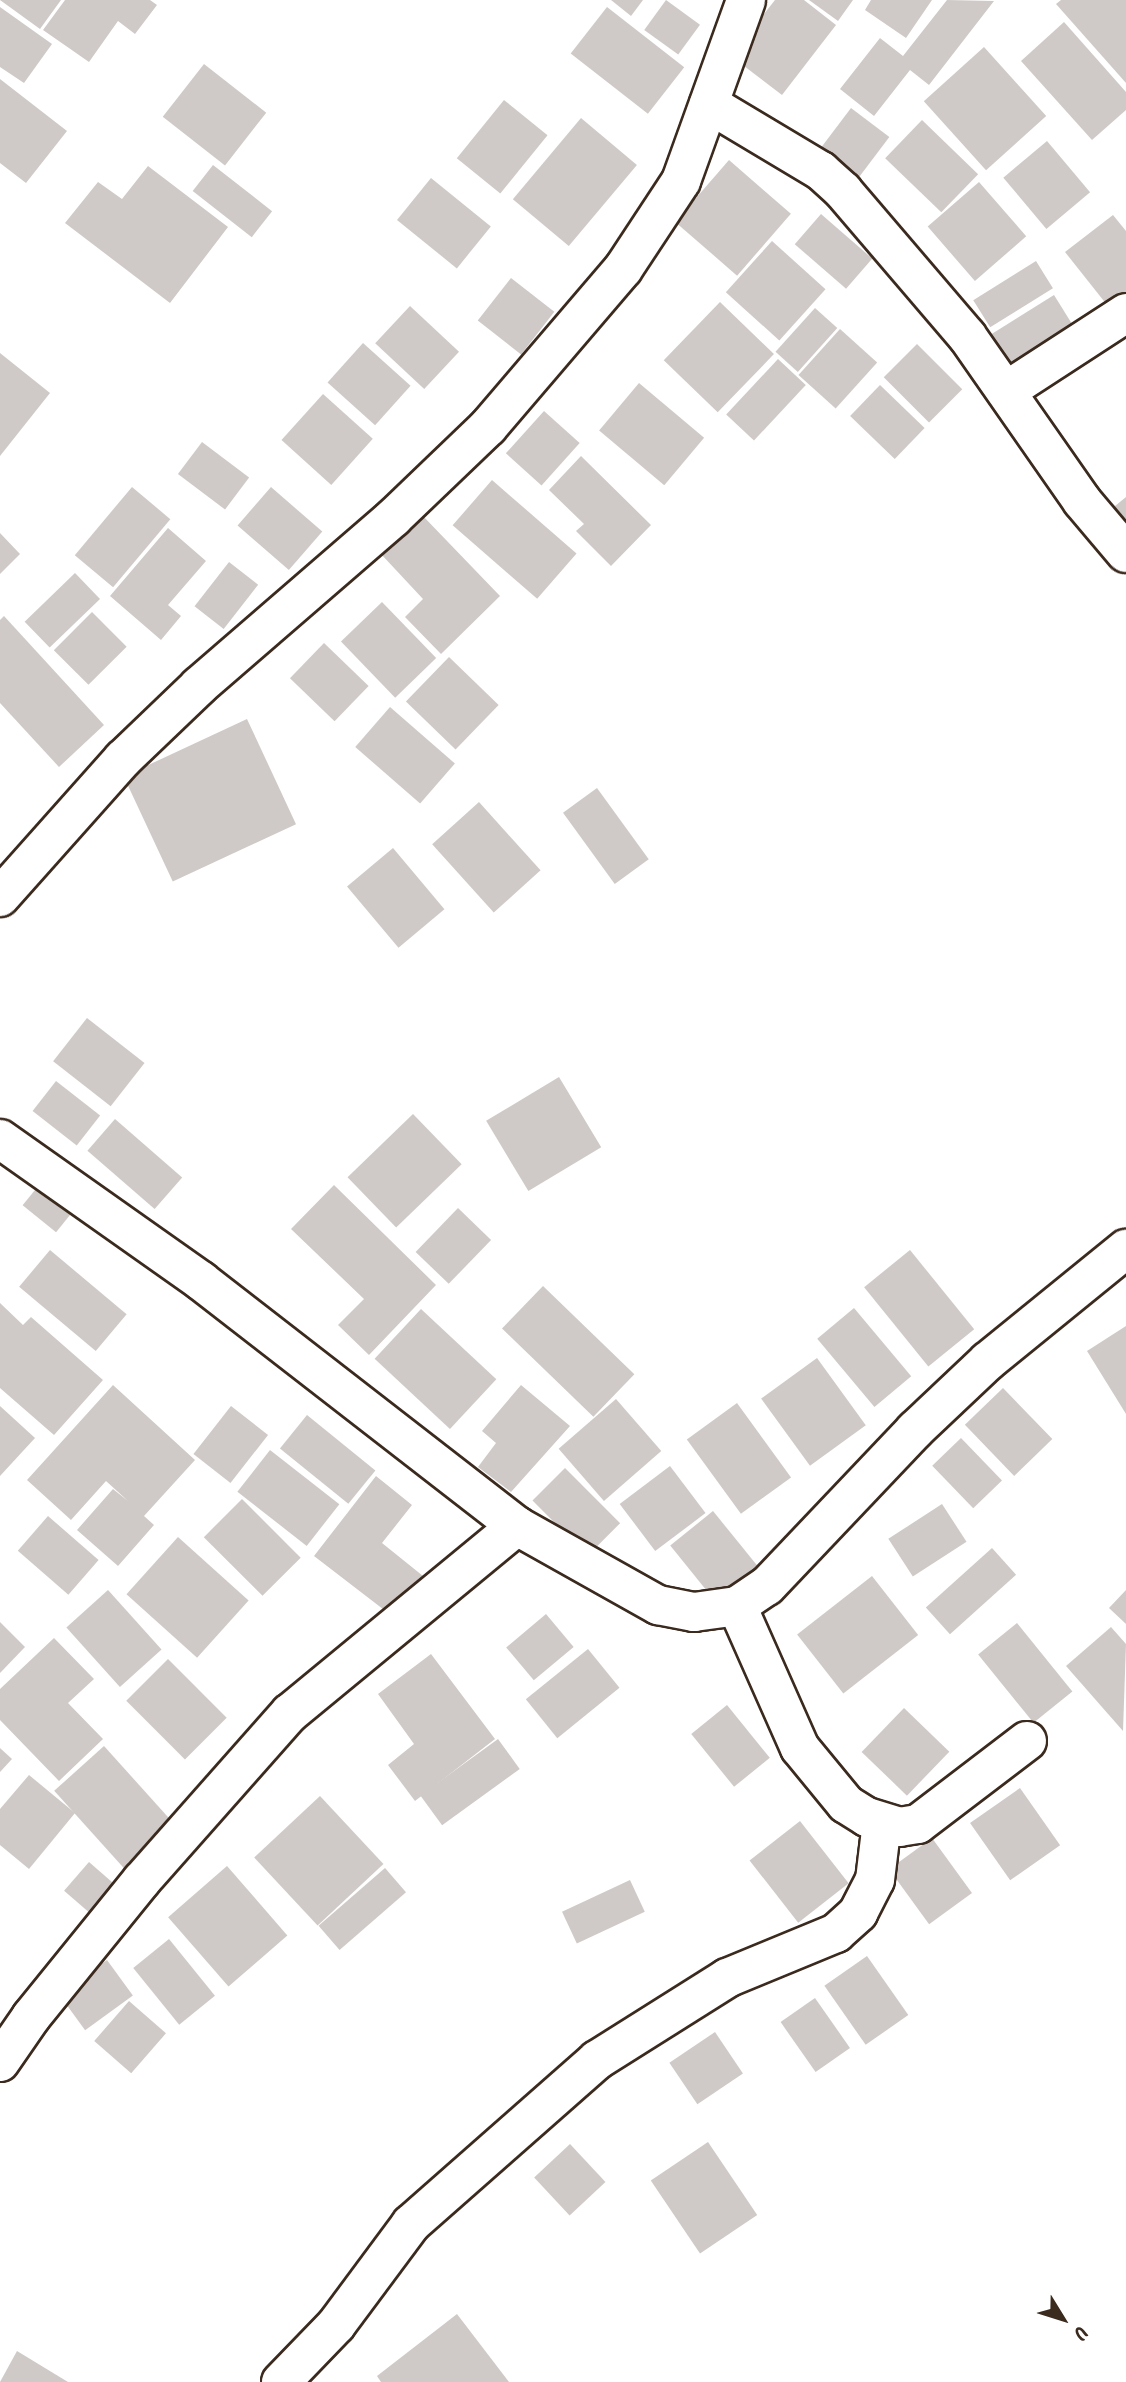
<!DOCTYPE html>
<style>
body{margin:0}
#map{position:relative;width:1126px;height:2382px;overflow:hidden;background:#fff;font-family:Kalam,sans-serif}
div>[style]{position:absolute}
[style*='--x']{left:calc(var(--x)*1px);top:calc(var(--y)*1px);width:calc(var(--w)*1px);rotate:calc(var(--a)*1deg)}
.building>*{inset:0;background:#cfcac7;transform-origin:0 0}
.roads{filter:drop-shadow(2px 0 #3b2a1e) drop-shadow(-2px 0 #3b2a1e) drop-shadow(0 2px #3b2a1e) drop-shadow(0 -2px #3b2a1e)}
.minor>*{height:38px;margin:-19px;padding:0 19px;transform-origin:19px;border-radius:19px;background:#fff}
span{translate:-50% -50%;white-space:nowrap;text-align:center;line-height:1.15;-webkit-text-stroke:7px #fff;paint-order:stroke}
.north{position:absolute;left:1028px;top:2284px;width:70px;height:70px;-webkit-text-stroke:5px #fff;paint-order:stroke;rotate:128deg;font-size:19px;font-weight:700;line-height:28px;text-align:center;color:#3b2a1e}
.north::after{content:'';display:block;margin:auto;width:24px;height:32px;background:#3b2a1e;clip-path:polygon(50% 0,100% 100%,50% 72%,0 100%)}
</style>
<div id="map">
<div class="building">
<div style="clip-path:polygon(0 0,61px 0,40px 29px)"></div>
<div style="clip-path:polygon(65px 0,150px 0,157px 5px,135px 34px,118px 21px,89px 62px,43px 30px)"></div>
<div style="clip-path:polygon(611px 0,643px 0,631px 16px)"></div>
<div style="left:666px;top:0;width:42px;height:37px;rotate:36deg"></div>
<div style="clip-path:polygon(775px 0,804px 0,836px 25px,782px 95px,731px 56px)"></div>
<div style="clip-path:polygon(809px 0,853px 0,838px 21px)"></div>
<div style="clip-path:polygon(871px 0,932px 0,906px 38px,865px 10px)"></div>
<div style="clip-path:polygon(947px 0,994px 1px,929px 85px,910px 70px,874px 116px,840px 89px,880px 38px,903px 56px)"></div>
<div style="clip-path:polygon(1061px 0,1126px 0,1126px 83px,1056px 4px)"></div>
<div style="clip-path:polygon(0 7px,52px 44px,24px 83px,0 67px)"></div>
<div style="left:607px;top:7px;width:98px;height:59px;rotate:38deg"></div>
<div style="clip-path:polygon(1064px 22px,1126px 92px,1126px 110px,1092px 140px,1021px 61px)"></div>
<div style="left:984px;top:47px;width:93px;height:81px;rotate:48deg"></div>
<div style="left:204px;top:64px;width:79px;height:67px;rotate:38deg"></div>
<div style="clip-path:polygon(0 79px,67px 131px,26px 183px,0 163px)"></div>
<div style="left:504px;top:100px;width:56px;height:75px;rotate:39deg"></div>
<div style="left:851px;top:108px;width:48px;height:53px;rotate:37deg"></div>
<div style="left:581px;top:118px;width:73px;height:106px;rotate:40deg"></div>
<div style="left:922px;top:120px;width:78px;height:53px;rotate:44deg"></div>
<div style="left:1047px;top:141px;width:67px;height:57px;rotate:50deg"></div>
<div style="left:729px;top:160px;width:82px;height:82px;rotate:41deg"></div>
<div style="left:213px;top:165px;width:75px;height:33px;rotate:38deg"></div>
<div style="clip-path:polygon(148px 166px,228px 227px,170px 303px,65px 223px,98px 182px,122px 199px)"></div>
<div style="left:431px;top:178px;width:77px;height:54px;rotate:39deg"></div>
<div style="left:979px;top:182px;width:72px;height:68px;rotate:49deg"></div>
<div style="left:821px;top:214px;width:68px;height:40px;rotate:41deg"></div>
<div style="clip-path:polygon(1113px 215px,1126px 231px,1126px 306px,1115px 315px,1065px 252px)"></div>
<div style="left:772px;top:241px;width:72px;height:69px;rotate:42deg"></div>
<div style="left:1036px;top:261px;width:32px;height:74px;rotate:58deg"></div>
<div style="left:511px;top:278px;width:55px;height:54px;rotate:38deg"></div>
<div style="left:1054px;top:295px;width:40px;height:89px;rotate:58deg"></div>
<div style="left:720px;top:302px;width:75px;height:81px;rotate:44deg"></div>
<div style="left:410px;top:306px;width:67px;height:51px;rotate:43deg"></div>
<div style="left:815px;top:308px;width:30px;height:59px;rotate:42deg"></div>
<div style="left:840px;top:329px;width:50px;height:62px;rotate:42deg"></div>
<div style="left:363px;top:343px;width:64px;height:53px;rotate:42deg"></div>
<div style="left:917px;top:344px;width:64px;height:47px;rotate:45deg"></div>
<div style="clip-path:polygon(0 353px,50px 393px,0 456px)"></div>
<div style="left:778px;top:359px;width:38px;height:76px;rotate:43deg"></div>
<div style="left:639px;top:383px;width:85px;height:62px;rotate:40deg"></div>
<div style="left:880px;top:385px;width:62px;height:43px;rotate:44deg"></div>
<div style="left:323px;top:394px;width:67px;height:62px;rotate:42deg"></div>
<div style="left:544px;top:411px;width:48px;height:57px;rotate:42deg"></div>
<div style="left:202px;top:442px;width:59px;height:40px;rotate:37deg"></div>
<div style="clip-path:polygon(581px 456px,651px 525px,611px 566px,576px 531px,584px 524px,549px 490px)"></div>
<div style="left:492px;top:480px;width:112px;height:60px;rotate:41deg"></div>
<div style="left:132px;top:487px;width:50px;height:89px;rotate:40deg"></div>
<div style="left:271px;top:487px;width:68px;height:51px;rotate:41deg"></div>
<div style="clip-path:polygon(1126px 497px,1126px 532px,1109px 511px)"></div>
<div style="clip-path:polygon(422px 515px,500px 596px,441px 654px,405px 617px,423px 599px,381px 554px)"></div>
<div style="clip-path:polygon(168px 528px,206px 561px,168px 605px,181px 616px,161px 640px,110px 596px)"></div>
<div style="clip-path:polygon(0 533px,20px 554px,0 574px)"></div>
<div style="left:229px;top:562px;width:37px;height:56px;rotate:38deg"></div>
<div style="left:75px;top:573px;width:36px;height:70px;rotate:46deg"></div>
<div style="left:382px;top:602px;width:78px;height:57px;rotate:46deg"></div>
<div style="left:92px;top:612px;width:49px;height:54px;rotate:45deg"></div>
<div style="clip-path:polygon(4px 616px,104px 725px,59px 767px,0 703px,0 620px)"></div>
<div style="left:324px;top:643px;width:62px;height:49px;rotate:44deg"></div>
<div style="left:449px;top:657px;width:69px;height:62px;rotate:44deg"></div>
<div style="left:390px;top:707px;width:86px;height:53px;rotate:41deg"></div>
<div style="left:247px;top:719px;width:116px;height:136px;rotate:65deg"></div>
<div style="left:597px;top:788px;width:88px;height:42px;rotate:54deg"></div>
<div style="left:479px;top:802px;width:92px;height:63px;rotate:48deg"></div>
<div style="left:393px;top:848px;width:80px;height:60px;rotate:50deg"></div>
<div style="left:87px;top:1018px;width:73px;height:55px;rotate:38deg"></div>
<div style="left:559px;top:1077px;width:82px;height:85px;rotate:59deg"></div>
<div style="left:56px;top:1081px;width:56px;height:38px;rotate:38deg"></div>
<div style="left:413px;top:1114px;width:70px;height:91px;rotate:46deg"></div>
<div style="left:115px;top:1119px;width:89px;height:42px;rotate:41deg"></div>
<div style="left:39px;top:1185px;width:43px;height:26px;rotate:39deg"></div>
<div style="clip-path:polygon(334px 1185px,436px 1285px,369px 1355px,338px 1325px,364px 1299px,291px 1229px)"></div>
<div style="left:458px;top:1208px;width:46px;height:61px;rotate:44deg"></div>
<div style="left:50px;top:1250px;width:100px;height:48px;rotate:40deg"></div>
<div style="left:910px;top:1250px;width:102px;height:59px;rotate:51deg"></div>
<div style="left:543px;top:1286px;width:127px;height:59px;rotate:44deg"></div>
<div style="clip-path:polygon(0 1303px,23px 1325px,31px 1317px,103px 1380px,54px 1435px,0 1388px)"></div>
<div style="left:854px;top:1308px;width:89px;height:48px;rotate:50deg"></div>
<div style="left:421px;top:1309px;width:103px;height:68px;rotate:43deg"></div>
<div style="clip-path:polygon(1126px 1326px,1126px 1414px,1087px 1351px)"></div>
<div style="left:817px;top:1358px;width:83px;height:69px;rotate:54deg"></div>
<div style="clip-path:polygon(113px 1385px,195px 1460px,144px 1516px,154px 1525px,118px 1566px,77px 1530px,113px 1489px,128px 1501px,106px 1481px,71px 1520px,27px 1480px)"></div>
<div style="clip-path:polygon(521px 1385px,570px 1426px,511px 1492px,478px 1467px,496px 1443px,482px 1431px)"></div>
<div style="left:1003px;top:1388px;width:71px;height:53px;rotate:46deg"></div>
<div style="left:616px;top:1399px;width:69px;height:76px;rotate:49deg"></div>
<div style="left:737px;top:1403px;width:92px;height:62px;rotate:54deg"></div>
<div style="clip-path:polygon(0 1406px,35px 1438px,0 1476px)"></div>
<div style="left:231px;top:1406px;width:47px;height:61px;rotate:38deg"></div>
<div style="left:307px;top:1415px;width:88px;height:43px;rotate:39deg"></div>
<div style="left:961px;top:1438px;width:59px;height:40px;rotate:46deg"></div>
<div style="left:270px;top:1450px;width:88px;height:53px;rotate:38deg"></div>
<div style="left:670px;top:1466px;width:59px;height:63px;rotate:53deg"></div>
<div style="left:565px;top:1468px;width:78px;height:46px;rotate:45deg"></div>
<div style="clip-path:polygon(376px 1476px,412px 1505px,382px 1543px,423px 1576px,392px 1616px,314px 1556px)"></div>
<div style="left:242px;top:1499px;width:83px;height:54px;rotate:45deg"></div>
<div style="left:942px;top:1504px;width:45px;height:64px;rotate:57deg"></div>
<div style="left:713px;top:1511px;width:75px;height:55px;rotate:51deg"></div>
<div style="left:48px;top:1516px;width:67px;height:46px;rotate:41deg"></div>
<div style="left:178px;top:1537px;width:95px;height:77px;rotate:42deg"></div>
<div style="left:992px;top:1548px;width:36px;height:89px;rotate:48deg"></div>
<div style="left:872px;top:1576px;width:75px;height:95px;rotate:52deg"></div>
<div style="left:108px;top:1590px;width:80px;height:56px;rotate:48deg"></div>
<div style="clip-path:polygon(1126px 1590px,1126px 1624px,1109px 1608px)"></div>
<div style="left:546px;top:1614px;width:43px;height:52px;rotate:50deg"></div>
<div style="clip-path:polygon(0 1622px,25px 1647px,0 1673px)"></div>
<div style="left:1017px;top:1623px;width:88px;height:50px;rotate:51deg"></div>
<div style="clip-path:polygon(1111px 1627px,1126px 1644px,1123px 1731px,1066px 1666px)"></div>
<div style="clip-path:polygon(54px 1638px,94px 1679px,68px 1703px,103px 1739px,59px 1781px,0 1720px,0 1689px)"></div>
<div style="left:588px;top:1649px;width:50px;height:80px;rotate:51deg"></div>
<div style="clip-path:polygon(431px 1654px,495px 1739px,415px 1801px,388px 1765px,414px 1744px,378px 1694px)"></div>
<div style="left:168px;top:1659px;width:83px;height:59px;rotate:45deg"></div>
<div style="left:727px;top:1705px;width:68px;height:46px;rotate:51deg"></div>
<div style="left:904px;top:1708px;width:63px;height:61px;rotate:44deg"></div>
<div style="left:498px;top:1739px;width:37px;height:96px;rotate:54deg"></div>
<div style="left:104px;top:1746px;width:112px;height:67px;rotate:48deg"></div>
<div style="clip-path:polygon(0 1748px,12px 1759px,0 1772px)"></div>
<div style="clip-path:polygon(29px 1775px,75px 1813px,29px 1869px,0 1845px,0 1809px)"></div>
<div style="left:1020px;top:1788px;width:70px;height:61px;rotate:55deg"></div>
<div style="left:320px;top:1796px;width:93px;height:90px;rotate:47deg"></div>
<div style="left:800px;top:1821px;width:79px;height:64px;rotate:52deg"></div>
<div style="left:932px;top:1838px;width:68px;height:53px;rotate:54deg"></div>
<div style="left:89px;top:1862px;width:46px;height:38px;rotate:41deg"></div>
<div style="left:227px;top:1866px;width:92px;height:78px;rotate:49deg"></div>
<div style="left:385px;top:1868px;width:32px;height:88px;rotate:49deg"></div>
<div style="left:630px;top:1880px;width:35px;height:75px;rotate:65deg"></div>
<div style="left:169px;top:1939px;width:73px;height:46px;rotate:51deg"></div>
<div style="left:867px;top:1956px;width:72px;height:52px;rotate:55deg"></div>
<div style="left:107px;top:1960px;width:44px;height:59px;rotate:54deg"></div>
<div style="left:815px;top:1998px;width:61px;height:42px;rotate:55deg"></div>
<div style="left:129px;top:2001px;width:49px;height:53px;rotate:41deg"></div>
<div style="left:715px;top:2032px;width:50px;height:55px;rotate:56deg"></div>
<div style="left:708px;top:2142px;width:88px;height:69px;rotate:56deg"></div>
<div style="left:570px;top:2144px;width:52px;height:49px;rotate:47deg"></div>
<div style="clip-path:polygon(457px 2314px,509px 2382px,381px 2382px,377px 2376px)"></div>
<div style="clip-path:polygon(17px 2351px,68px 2382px,0 2382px)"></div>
</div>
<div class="roads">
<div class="minor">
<div style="--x:709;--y:104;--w:131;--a:30.9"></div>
<div style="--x:821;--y:171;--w:30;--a:42"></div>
<div style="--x:843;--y:191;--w:191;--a:49.5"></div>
<div style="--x:967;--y:336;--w:201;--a:55.1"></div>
<div style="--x:1082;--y:501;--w:68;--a:49.8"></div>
<div style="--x:1006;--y:391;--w:143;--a:-33"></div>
<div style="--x:0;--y:897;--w:185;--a:-48.3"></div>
<div style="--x:123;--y:759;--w:105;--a:-43.8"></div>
<div style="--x:199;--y:686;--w:257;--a:-40.9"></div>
<div style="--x:393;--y:518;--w:132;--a:-43.8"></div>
<div style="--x:488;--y:427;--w:208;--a:-49.5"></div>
<div style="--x:623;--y:269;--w:105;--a:-56.6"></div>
<div style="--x:681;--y:181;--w:192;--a:-70.2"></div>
<div style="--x:0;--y:1139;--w:246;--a:35.2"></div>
<div style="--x:201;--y:1281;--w:400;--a:37.8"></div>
<div style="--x:517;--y:1526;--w:162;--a:29.3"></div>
<div style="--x:658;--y:1605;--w:37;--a:11"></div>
<div style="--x:694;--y:1612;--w:43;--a:-7.9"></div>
<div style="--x:737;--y:1606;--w:36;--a:-34"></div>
<div style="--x:767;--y:1586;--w:215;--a:-46.5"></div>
<div style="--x:915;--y:1430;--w:100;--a:-43.4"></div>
<div style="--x:988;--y:1361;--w:178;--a:-39.1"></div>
<div style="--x:737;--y:1606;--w:155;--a:66.1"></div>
<div style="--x:800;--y:1748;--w:72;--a:50.6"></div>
<div style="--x:846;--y:1804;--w:25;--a:32"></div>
<div style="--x:867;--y:1817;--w:34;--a:17"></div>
<div style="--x:899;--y:1827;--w:19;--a:-9"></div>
<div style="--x:918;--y:1824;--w:137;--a:-37.3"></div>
<div style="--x:0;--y:2062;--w:55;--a:-55.4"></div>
<div style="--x:31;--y:2017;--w:176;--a:-51"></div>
<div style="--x:142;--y:1880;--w:223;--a:-48.5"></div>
<div style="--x:290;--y:1713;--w:294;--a:-39.5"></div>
<div style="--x:281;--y:2382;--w:79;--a:-46"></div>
<div style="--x:336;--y:2325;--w:126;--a:-53.4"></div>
<div style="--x:411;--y:2224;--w:248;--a:-41.4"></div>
<div style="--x:597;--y:2060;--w:154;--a:-32.2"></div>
<div style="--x:727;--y:1978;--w:118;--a:-22.4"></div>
<div style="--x:836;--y:1933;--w:30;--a:-42"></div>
<div style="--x:858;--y:1913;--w:37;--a:-63"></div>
<div style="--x:875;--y:1880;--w:58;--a:-83.1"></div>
</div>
</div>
<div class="north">U</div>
</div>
